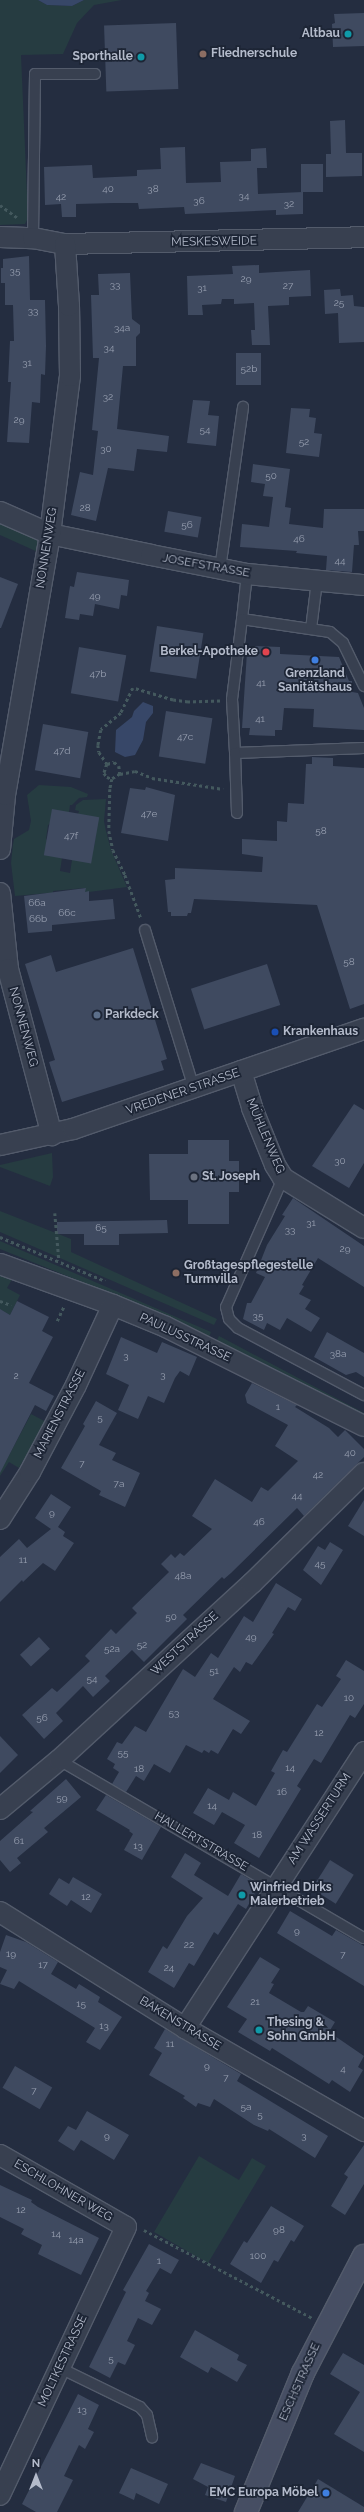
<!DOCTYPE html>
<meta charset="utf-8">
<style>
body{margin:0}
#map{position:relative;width:364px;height:2512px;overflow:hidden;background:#242d40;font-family:Raleway,sans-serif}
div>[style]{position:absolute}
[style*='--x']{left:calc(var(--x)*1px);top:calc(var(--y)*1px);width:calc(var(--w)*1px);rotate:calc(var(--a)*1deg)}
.green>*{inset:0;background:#263c41;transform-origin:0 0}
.water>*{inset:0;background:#374768}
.building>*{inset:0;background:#3f4a60;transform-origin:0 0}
.path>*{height:2.5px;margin-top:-1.25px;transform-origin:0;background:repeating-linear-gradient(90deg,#44595e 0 3px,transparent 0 6px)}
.roads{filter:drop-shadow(1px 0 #535b6b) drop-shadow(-1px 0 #535b6b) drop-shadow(0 1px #535b6b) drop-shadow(0 -1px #535b6b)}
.service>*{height:10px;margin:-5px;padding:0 5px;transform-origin:5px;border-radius:5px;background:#384050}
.minor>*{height:20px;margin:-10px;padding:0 10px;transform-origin:10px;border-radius:10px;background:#384050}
.secondary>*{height:22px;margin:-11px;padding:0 11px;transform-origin:11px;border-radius:11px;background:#464e63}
.dots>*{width:11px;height:11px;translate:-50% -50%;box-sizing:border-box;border:2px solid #1d2535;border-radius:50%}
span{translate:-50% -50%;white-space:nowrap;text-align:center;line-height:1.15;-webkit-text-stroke:3.5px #1d2535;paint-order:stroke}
.number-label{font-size:10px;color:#979fb0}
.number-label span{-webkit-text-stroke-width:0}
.poi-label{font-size:12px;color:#b4bbcb;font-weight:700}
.right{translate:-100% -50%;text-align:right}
.left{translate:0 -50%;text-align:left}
.street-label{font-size:12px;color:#b4bbcb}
.north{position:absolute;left:16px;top:2456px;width:40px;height:40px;-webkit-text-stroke:3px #1d2535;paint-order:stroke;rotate:0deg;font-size:11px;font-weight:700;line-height:16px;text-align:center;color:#b4bbcb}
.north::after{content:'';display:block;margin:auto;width:14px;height:18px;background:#b4bbcb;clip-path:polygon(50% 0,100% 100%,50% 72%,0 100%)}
</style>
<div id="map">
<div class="green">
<div style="clip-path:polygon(0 0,38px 0,47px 5px,72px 6px,84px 0,122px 0,94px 5px,77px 23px,63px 54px,21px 55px,28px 218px,25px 224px,0 225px)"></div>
<div style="clip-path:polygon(0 519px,32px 532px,38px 541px,40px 553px,0 535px)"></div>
<div style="clip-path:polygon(39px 785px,71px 787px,88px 794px,87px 797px,79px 798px,72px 805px,70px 805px,69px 812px,48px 825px,46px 839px,62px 858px,60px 871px,70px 873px,72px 860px,94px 847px,96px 833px,77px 817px,79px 811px,75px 810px,76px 805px,83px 800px,106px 799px,104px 821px,106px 831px,111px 850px,127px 887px,89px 892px,85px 892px,84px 888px,53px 891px,53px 898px,48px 893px,15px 896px,11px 863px,13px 844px,14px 839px,29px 830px,31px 821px,27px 795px)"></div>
<div style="clip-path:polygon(52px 1153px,53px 1177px,50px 1186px,0 1167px,0 1165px)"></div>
<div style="clip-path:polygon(0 1211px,71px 1239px,71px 1252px,217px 1319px,214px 1325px,0 1232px)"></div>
<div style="clip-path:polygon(0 1241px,211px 1332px,208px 1340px,117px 1296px,0 1249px)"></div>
<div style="clip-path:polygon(0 1273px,14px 1276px,7px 1288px,20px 1295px,10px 1315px,1px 1310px,0 1312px)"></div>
<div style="left:219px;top:1336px;width:165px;height:9px;rotate:28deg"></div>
<div style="clip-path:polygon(31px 1414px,46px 1422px,19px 1468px,9px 1462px,0 1476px,0 1458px,6px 1461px)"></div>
<div style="clip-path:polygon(199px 2156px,239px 2180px,252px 2158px,266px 2166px,208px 2263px,154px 2232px)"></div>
</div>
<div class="water">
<div style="clip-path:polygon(38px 0,84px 0,72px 6px,47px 5px)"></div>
<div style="clip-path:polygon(143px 702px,153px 706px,153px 713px,146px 722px,143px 740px,135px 755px,125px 757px,115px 752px,116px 730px,132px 717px,134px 711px)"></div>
</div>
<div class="building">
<div style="clip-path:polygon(364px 13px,364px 46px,333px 47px,332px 24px,335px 23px,334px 14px)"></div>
<div style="left:176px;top:23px;width:66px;height:72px;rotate:88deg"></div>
<div style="clip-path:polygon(345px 120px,346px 153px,362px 153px,362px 176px,326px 177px,326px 154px,331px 154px,330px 121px)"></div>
<div style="clip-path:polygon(185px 147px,186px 183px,221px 182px,220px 162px,251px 161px,251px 149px,266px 148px,267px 168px,257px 168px,258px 194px,303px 192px,303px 214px,276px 215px,276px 210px,185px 214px,184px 207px,139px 209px,138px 203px,114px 203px,76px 204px,76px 217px,62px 217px,61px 204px,45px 205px,44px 167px,92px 165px,93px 178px,137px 176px,137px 170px,161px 169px,160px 148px)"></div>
<div style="left:323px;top:164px;width:28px;height:22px;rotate:90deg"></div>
<div style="clip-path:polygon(29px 256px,30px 300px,45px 300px,46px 346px,45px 375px,41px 374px,40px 403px,32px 402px,29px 443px,7px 442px,11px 382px,8px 382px,10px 341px,14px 341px,13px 305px,5px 305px,5px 283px,1px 283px,1px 268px,3px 268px,3px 259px)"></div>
<div style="clip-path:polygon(259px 265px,259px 273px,310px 270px,311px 296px,289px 297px,289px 305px,268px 306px,270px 345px,252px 345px,251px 330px,255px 330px,254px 303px,234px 304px,234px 299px,222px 299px,221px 304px,202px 305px,203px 315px,188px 315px,187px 276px,233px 274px,232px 266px)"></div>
<div style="clip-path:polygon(130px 273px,132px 319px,140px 325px,140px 333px,136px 337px,136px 366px,123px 366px,117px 429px,169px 436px,167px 452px,137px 449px,134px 471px,108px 468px,96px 521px,71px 515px,80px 472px,93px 475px,98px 431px,92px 430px,99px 358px,93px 358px,91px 295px,99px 295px,98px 274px)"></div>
<div style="clip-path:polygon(340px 289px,341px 296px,353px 295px,354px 306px,364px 307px,364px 342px,339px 343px,338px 313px,325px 314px,324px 290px)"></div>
<div style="left:236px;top:353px;width:25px;height:32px"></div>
<div style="clip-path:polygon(193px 400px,210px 401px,208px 415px,219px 416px,216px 446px,187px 443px)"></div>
<div style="clip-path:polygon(291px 408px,310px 409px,309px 417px,316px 418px,314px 433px,322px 434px,319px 457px,286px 453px)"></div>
<div style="clip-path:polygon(253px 464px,290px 469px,285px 507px,291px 508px,289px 524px,323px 528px,324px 509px,364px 509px,364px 531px,358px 531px,359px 545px,354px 545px,352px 572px,326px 570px,327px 556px,296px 553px,297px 551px,240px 547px,242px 524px,269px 527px,273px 497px,263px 496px,265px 484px,251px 482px)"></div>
<div style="left:168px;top:511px;width:34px;height:21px;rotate:10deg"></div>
<div style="clip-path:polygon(77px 572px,129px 580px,127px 596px,121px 595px,119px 609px,95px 604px,93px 616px,80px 614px,79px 620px,65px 618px,70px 586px,74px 587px)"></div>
<div style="clip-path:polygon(0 577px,18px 584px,1px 628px,0 628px)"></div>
<div style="left:157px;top:626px;width:47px;height:46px;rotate:9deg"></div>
<div style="clip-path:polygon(255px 646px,280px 647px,280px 654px,339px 657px,349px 681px,352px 681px,352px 692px,358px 693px,364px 708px,364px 730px,313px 727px,314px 709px,284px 708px,282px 730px,275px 730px,275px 736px,249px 735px,250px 728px,242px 728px,247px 652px,254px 653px)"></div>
<div style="left:79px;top:647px;width:48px;height:47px;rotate:10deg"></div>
<div style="left:166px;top:711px;width:47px;height:46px;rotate:9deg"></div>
<div style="left:43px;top:724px;width:46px;height:47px;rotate:10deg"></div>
<div style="clip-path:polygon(312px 757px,333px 758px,333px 766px,364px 768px,364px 1004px,350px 1009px,317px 905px,194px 899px,191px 913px,188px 913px,187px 916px,171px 916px,171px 912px,168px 912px,165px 880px,175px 879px,175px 868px,262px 872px,263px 857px,242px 854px,242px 839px,277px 841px,277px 821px,287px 822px,288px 803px,304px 804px,306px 764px,312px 764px)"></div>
<div style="clip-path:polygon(146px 787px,175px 795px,168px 841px,121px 833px,130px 788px,145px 790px)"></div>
<div style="left:52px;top:809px;width:48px;height:47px;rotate:10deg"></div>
<div style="clip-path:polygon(86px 888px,85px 892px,89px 891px,89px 901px,113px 899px,115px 919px,52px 925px,52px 931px,28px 933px,24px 896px)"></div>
<div style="clip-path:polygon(133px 948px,167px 1059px,161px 1061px,164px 1070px,62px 1102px,49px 1062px,55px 1060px,25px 964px,51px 955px,56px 972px)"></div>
<div style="left:267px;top:964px;width:43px;height:80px;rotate:72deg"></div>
<div style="clip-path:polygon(354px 1104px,364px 1110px,364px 1163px,349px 1188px,312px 1166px)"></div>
<div style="clip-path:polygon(188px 1140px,229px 1140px,229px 1161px,239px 1161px,239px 1192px,229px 1192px,229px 1224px,188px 1224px,188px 1200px,150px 1200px,149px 1154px,188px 1154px)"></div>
<div style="clip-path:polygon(293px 1198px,364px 1246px,364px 1287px,318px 1258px,302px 1285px,304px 1286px,299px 1294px,311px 1300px,305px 1309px,320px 1318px,311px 1332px,287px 1318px,280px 1330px,267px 1323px,264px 1330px,243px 1319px,247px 1303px,251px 1303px,265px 1277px,256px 1273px,267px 1245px,285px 1216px,282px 1215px)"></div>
<div style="clip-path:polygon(167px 1220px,168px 1233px,119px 1234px,119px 1245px,84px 1245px,84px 1234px,57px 1234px,57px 1222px)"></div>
<div style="clip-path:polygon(17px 1301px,49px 1317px,42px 1331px,53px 1337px,29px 1383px,54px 1396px,46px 1411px,35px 1405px,0 1473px,0 1309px,10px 1315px)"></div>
<div style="clip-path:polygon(327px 1332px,364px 1353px,364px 1377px,356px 1372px,346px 1375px,314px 1357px)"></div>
<div style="clip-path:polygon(121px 1337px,157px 1353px,162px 1342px,197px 1357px,189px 1376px,180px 1371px,175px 1378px,164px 1403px,148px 1396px,138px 1419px,118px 1410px,129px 1385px,106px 1374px)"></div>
<div style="clip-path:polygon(252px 1383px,297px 1405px,295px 1407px,329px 1428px,338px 1437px,345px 1430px,364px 1449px,364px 1457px,304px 1516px,297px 1508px,231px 1573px,224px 1579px,222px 1577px,183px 1615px,187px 1619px,144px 1662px,132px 1650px,105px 1676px,110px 1681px,93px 1697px,83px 1686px,56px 1713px,63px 1721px,44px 1739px,22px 1715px,52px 1688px,57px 1692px,90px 1661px,85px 1656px,111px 1629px,116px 1634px,137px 1613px,132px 1608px,169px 1572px,161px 1564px,171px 1554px,175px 1558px,180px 1553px,184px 1556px,212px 1529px,192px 1516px,215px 1479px,252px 1502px,261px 1487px,268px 1491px,298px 1461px,275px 1446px,288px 1425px,247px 1403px,245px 1395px)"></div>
<div style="clip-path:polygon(96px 1401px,117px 1413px,99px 1445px,116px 1453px,112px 1460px,140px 1473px,125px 1507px,99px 1495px,101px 1491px,61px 1468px,85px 1426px,83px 1424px)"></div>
<div style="clip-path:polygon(51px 1494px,71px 1507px,58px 1527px,65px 1532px,63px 1536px,74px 1543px,55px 1571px,43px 1563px,23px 1582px,22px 1580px,0 1602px,0 1557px,19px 1539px,27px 1548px,51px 1529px,35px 1518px)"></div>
<div style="clip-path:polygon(364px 1500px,364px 1536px,348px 1526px)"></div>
<div style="clip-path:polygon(330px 1542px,343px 1550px,321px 1585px,303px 1570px,318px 1546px,325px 1550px)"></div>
<div style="clip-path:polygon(276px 1583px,302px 1599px,295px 1611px,288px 1607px,272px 1633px,274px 1634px,252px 1665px,246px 1662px,240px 1672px,234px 1667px,213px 1699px,250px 1721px,241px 1734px,233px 1729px,218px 1754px,211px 1750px,209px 1753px,204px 1750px,202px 1753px,186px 1745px,170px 1773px,154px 1764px,144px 1781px,136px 1776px,126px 1792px,112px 1784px,119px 1772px,113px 1768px,115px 1764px,107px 1759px,117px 1742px,122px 1744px,135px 1726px,146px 1732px,183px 1669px,195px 1677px,211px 1653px,218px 1658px,244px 1616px,253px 1622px)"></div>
<div style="left:39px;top:1637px;width:16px;height:26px;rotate:47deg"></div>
<div style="clip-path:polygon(346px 1660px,364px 1671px,364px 1704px,355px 1718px,350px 1715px,321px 1763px,314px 1759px,297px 1786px,301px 1789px,259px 1858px,234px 1843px,245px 1825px,222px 1812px,214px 1825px,193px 1813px,208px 1788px,229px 1800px,233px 1792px,256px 1806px,275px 1773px,271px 1771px,283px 1750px,287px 1752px,317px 1704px,322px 1707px,341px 1679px,336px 1676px)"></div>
<div style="clip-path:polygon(0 1736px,18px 1755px,0 1773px)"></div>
<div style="clip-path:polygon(66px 1779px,81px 1797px,44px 1828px,48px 1832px,17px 1858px,21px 1863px,10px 1872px,0 1860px,0 1841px,33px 1812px,30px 1811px)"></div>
<div style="clip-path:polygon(106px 1795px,161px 1827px,142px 1860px,124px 1850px,133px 1834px,129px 1831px,130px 1830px,96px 1810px)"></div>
<div style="clip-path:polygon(185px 1853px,201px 1863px,194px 1875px,228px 1896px,241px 1874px,260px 1885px,246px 1909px,238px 1904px,218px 1935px,214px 1932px,194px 1966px,189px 1963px,174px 1988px,148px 1972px,163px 1946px,167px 1949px,187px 1916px,203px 1898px,171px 1877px)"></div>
<div style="left:330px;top:1860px;width:28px;height:34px;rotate:32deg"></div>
<div style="clip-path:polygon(73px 1877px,102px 1894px,91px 1913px,71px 1900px,67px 1906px,49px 1894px,59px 1878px,69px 1884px)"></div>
<div style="clip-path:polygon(290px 1911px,332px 1936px,336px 1930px,364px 1946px,364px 1986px,277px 1933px)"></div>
<div style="clip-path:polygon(6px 1935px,26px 1942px,58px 1962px,51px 1974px,76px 1989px,79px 1984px,100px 1997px,98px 2002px,122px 2017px,100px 2050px,86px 2042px,95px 2028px,19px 1981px,14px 1989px,0 1984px,7px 1970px,0 1967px,0 1952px)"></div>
<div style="clip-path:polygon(260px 1957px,280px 1969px,271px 1983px,274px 1984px,269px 1993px,301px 2012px,304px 2012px,308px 2006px,335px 2022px,329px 2032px,364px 2056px,358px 2067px,363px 2070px,350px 2092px,332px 2080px,329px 2084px,272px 2048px,270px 2051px,238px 2032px,247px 2019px,227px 2007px)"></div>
<div style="clip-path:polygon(165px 2029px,241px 2074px,237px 2081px,328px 2136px,315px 2158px,269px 2129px,268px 2131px,254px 2125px,214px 2099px,210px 2107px,198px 2103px,196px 2107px,183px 2098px,185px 2096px,149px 2075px,162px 2053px,154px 2048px)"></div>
<div style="left:15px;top:2066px;width:43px;height:25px;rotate:30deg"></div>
<div style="clip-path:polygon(87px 2111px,129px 2135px,114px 2160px,81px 2140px,74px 2151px,58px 2141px,68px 2126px,76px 2130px)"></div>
<div style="clip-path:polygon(364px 2145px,364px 2184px,345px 2215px,331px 2206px,348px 2177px,344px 2174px)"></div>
<div style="clip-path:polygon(0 2185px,32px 2200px,31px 2202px,38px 2207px,99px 2238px,81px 2275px,38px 2254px,42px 2245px,21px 2234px,24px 2229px,0 2217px)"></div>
<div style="clip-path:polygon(271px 2206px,304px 2226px,294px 2242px,291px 2240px,278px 2262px,274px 2260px,261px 2283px,230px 2264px,244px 2241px,247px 2243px)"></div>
<div style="clip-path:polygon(149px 2244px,179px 2260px,171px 2274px,160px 2268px,146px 2291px,149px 2293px,145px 2301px,161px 2309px,152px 2325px,138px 2318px,127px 2341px,135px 2345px,125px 2365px,118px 2362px,110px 2378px,89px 2367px,126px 2292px,123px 2290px)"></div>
<div style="clip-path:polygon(195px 2330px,239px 2355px,237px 2360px,247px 2365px,237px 2382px,211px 2367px,208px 2373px,180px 2357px)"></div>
<div style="clip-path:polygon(343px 2353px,364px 2365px,364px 2452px,334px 2434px,360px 2392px,330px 2374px)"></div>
<div style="clip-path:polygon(78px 2394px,99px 2405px,88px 2429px,94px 2432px,85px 2449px,79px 2445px,64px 2476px,73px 2480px,57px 2512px,36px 2512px,22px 2504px)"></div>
<div style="clip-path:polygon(201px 2463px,235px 2476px,226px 2502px,205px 2495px,208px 2487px,193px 2479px)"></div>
<div style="clip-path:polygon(131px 2468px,168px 2484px,159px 2504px,136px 2493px,134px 2500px,119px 2493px)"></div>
<div style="clip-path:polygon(318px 2479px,364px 2507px,364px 2512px,298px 2512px)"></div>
</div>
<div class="path">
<div style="--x:0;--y:205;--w:22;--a:36"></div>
<div style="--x:220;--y:701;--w:32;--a:178"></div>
<div style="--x:188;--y:702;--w:15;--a:-172"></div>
<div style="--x:173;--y:700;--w:42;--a:-163.3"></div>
<div style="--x:133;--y:688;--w:28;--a:116"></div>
<div style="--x:121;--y:713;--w:26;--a:140"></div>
<div style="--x:101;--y:730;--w:15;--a:101"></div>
<div style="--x:98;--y:745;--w:7;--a:82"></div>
<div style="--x:99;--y:752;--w:14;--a:56"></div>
<div style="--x:107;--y:764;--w:7;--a:-16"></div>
<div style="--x:114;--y:762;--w:6;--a:39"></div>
<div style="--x:119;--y:766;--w:8;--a:83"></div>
<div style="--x:120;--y:774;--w:15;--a:-11"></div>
<div style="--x:135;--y:771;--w:18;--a:22"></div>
<div style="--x:152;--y:778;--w:72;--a:8.8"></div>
<div style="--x:107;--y:764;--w:9;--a:108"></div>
<div style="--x:104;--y:773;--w:5;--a:53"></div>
<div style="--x:107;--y:777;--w:5;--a:22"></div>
<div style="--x:120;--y:774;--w:9;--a:148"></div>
<div style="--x:112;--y:779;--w:10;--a:101"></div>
<div style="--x:110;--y:789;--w:42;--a:91.4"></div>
<div style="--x:109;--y:831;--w:19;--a:78"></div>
<div style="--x:113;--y:850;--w:28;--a:64"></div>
<div style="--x:125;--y:875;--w:46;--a:69.6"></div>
<div style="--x:55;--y:1213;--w:47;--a:85.1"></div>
<div style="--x:0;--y:1237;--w:114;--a:22.7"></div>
<div style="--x:0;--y:1301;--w:12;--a:20"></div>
<div style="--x:57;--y:1321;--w:17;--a:-65"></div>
<div style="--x:144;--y:2230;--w:190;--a:27.6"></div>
</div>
<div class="roads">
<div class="service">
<div style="--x:33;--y:238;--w:164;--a:-89.3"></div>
<div style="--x:35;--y:74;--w:60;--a:0"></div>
<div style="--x:220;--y:569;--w:164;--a:-81.9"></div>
<div style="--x:247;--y:574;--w:45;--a:96.3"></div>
<div style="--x:242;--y:619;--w:89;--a:8.4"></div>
<div style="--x:330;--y:632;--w:17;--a:40"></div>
<div style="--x:343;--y:643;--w:48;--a:64"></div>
<div style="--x:242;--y:619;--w:81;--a:97.1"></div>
<div style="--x:232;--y:699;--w:54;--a:86.8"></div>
<div style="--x:235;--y:753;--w:129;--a:-2.2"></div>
<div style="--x:311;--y:629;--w:48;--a:-82.9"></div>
<div style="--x:235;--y:753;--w:60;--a:88.1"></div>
<div style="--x:145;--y:930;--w:165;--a:72.8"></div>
<div style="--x:283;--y:1178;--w:141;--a:113.8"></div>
<div style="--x:226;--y:1307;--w:12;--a:76"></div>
<div style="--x:229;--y:1319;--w:13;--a:45"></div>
<div style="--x:238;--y:1328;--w:143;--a:28"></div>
<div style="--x:59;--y:1760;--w:353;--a:30.3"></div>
<div style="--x:60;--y:2368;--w:89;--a:26"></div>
<div style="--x:140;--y:2407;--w:11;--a:49"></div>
<div style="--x:147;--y:2415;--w:23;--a:77"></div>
</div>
<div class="minor">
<div style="--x:0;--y:237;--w:33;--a:2"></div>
<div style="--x:33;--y:238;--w:33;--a:11"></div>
<div style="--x:65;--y:244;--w:299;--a:-1.3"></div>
<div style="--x:0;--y:512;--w:55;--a:23.7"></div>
<div style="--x:50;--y:534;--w:103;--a:11.7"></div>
<div style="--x:151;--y:555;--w:98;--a:11.2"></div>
<div style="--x:247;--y:574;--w:118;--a:5.4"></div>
<div style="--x:0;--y:849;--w:54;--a:-84.7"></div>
<div style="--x:5;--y:795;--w:265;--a:-80.2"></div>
<div style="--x:50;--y:534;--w:159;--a:-82.8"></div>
<div style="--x:70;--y:376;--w:70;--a:-90.8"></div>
<div style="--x:69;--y:306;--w:62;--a:-93.7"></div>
<div style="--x:0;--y:893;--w:76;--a:84"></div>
<div style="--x:8;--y:969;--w:172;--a:75.2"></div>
<div style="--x:241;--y:1071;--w:39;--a:73"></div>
<div style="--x:252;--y:1108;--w:61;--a:68"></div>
<div style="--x:275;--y:1165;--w:15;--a:58"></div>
<div style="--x:283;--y:1178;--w:95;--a:31.7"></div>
<div style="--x:0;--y:1145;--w:75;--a:-12.4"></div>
<div style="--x:73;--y:1129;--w:308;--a:-19"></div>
<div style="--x:0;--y:1264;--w:120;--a:19.9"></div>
<div style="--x:113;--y:1305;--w:57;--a:22.5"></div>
<div style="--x:166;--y:1327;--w:221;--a:26.6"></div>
<div style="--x:0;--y:1519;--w:56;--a:-57.4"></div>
<div style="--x:30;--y:1472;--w:98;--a:-62.1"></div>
<div style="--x:76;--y:1385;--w:88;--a:-65.2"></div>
<div style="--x:0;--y:1809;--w:77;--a:-39.7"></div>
<div style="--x:59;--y:1760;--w:262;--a:-42.5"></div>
<div style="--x:252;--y:1583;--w:157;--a:-44.5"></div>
<div style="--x:0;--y:1912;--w:218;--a:32.1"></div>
<div style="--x:185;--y:2028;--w:207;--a:29.9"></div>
<div style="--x:185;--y:2028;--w:329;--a:-57"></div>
<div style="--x:0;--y:2155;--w:145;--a:29.7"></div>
<div style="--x:126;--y:2227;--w:296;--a:115.2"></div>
</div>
<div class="secondary">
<div style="--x:246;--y:2512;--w:150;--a:-67.7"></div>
<div style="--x:303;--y:2373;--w:132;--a:-62.5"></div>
</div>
</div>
<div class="dots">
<div style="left:348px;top:34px;background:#0f9aa8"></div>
<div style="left:203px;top:54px;background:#8d6e63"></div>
<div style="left:141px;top:57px;background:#0f9aa8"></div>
<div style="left:266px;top:652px;background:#e0444e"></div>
<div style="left:315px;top:660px;background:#3f7fe0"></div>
<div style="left:97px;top:1015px;background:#5c6f8a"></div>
<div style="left:275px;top:1032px;background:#1a4fb4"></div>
<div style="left:194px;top:1177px;background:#6b7280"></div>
<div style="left:176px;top:1273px;background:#8d6e63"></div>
<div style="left:242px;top:1895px;background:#0f9aa8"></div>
<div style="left:259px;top:2030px;background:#0f9aa8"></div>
<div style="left:326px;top:2493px;background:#3f7fe0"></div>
</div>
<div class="number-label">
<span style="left:108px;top:189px">40</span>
<span style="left:153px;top:189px">38</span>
<span style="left:244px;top:196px">34</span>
<span style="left:61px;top:197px">42</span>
<span style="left:199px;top:201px">36</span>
<span style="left:289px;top:204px">32</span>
<span style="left:15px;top:271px">35</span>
<span style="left:246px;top:279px">29</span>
<span style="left:115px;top:285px">33</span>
<span style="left:288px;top:286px">27</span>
<span style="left:202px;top:288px">31</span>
<span style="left:339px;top:303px">25</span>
<span style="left:33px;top:311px">33</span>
<span style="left:122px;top:328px">34a</span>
<span style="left:109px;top:348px">34</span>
<span style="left:27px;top:363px">31</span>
<span style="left:249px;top:369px">52b</span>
<span style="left:108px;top:397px">32</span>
<span style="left:19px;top:420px">29</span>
<span style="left:205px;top:430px">54</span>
<span style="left:304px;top:442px">52</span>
<span style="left:106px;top:449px">30</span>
<span style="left:271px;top:476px">50</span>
<span style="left:85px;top:508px">28</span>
<span style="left:187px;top:525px">56</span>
<span style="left:299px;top:539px">46</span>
<span style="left:340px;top:561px">44</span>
<span style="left:95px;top:596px">49</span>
<span style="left:98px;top:674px">47b</span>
<span style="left:261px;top:683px">41</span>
<span style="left:260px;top:719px">41</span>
<span style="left:185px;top:737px">47c</span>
<span style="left:62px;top:751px">47d</span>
<span style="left:149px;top:814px">47e</span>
<span style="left:321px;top:831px">58</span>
<span style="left:71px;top:836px">47f</span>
<span style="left:37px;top:903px">66a</span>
<span style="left:67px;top:913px">66c</span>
<span style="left:38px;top:919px">66b</span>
<span style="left:349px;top:962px">58</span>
<span style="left:340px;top:1161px">30</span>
<span style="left:311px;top:1223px">31</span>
<span style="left:101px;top:1228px">65</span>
<span style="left:290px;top:1230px">33</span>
<span style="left:345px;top:1249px">29</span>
<span style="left:258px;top:1316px">35</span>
<span style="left:338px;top:1354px">38a</span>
<span style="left:126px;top:1356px">3</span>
<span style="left:163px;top:1375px">3</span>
<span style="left:16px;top:1376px">2</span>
<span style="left:278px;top:1407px">1</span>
<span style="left:100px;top:1418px">5</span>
<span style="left:350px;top:1453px">40</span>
<span style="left:82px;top:1464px">7</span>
<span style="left:318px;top:1475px">42</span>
<span style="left:119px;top:1484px">7a</span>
<span style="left:297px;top:1496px">44</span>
<span style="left:52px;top:1513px">9</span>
<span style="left:259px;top:1522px">46</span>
<span style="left:23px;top:1560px">11</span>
<span style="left:320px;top:1564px">45</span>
<span style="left:183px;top:1576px">48a</span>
<span style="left:171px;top:1617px">50</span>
<span style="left:251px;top:1637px">49</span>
<span style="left:142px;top:1645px">52</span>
<span style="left:112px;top:1649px">52a</span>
<span style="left:214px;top:1671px">51</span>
<span style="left:92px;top:1679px">54</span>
<span style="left:349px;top:1698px">10</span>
<span style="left:174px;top:1713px">53</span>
<span style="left:42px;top:1718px">56</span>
<span style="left:319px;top:1733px">12</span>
<span style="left:123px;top:1753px">55</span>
<span style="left:290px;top:1768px">14</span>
<span style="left:139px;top:1769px">18</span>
<span style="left:282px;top:1792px">16</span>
<span style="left:62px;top:1798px">59</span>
<span style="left:212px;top:1806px">14</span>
<span style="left:257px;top:1835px">18</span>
<span style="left:19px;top:1841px">61</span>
<span style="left:138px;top:1846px">13</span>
<span style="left:86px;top:1897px">12</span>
<span style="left:297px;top:1931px">9</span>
<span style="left:189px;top:1945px">22</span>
<span style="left:11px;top:1954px">19</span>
<span style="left:343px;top:1955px">7</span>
<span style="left:43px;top:1965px">17</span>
<span style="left:169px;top:1968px">24</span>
<span style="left:255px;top:2002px">21</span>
<span style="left:81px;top:2004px">15</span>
<span style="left:104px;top:2026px">13</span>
<span style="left:170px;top:2044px">11</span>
<span style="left:207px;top:2066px">9</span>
<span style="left:343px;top:2069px">4</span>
<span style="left:226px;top:2078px">7</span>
<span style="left:34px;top:2091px">7</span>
<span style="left:246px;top:2107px">5a</span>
<span style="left:260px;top:2115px">5</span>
<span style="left:107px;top:2136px">9</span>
<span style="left:304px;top:2136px">3</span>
<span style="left:21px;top:2210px">12</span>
<span style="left:279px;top:2230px">98</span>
<span style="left:56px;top:2234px">14</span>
<span style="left:76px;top:2240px">14a</span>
<span style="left:258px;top:2256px">100</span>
<span style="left:159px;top:2261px">1</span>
<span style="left:111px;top:2359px">5</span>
<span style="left:82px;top:2410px">13</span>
</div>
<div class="poi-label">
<span class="right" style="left:340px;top:34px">Altbau</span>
<span class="left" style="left:211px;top:54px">Fliednerschule</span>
<span class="right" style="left:133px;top:57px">Sporthalle</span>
<span class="right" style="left:258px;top:652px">Berkel-Apotheke</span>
<span style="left:315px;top:681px">Grenzland<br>Sanitätshaus</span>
<span class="left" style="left:105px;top:1015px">Parkdeck</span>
<span class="left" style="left:283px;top:1032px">Krankenhaus</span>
<span class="left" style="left:202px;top:1177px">St. Joseph</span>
<span class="left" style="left:184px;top:1273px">Großtagespflegestelle<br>Turmvilla</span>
<span class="left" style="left:250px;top:1895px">Winfried Dirks<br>Malerbetrieb</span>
<span class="left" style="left:267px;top:2030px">Thesing &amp;<br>Sohn GmbH</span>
<span class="right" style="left:318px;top:2493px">EMC Europa Möbel</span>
</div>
<div class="street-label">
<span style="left:214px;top:242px;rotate:-1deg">MESKESWEIDE</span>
<span style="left:47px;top:548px;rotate:-81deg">NONNENWEG</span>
<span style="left:206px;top:566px;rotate:10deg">JOSEFSTRASSE</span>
<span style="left:23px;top:1027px;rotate:75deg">NONNENWEG</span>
<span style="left:183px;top:1092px;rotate:-19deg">VREDENER STRASSE</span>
<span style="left:265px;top:1136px;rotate:67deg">MÜHLENWEG</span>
<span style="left:185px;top:1338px;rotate:25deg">PAULUSSTRASSE</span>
<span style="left:60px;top:1414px;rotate:-63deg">MARIENSTRASSE</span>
<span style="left:185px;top:1644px;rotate:-43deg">WESTSTRASSE</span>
<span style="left:320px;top:1819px;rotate:-57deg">AM WASSERTURM</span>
<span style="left:201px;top:1842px;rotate:30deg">HALLERTSTRASSE</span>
<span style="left:180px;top:2024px;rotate:31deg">BAKENSTRASSE</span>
<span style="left:63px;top:2191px;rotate:30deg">ESCHLOHNER WEG</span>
<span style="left:63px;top:2361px;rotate:-65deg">MOLTKESTRASSE</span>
<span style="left:300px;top:2382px;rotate:-66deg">ESCHSTRASSE</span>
</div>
<div class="north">N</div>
</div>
